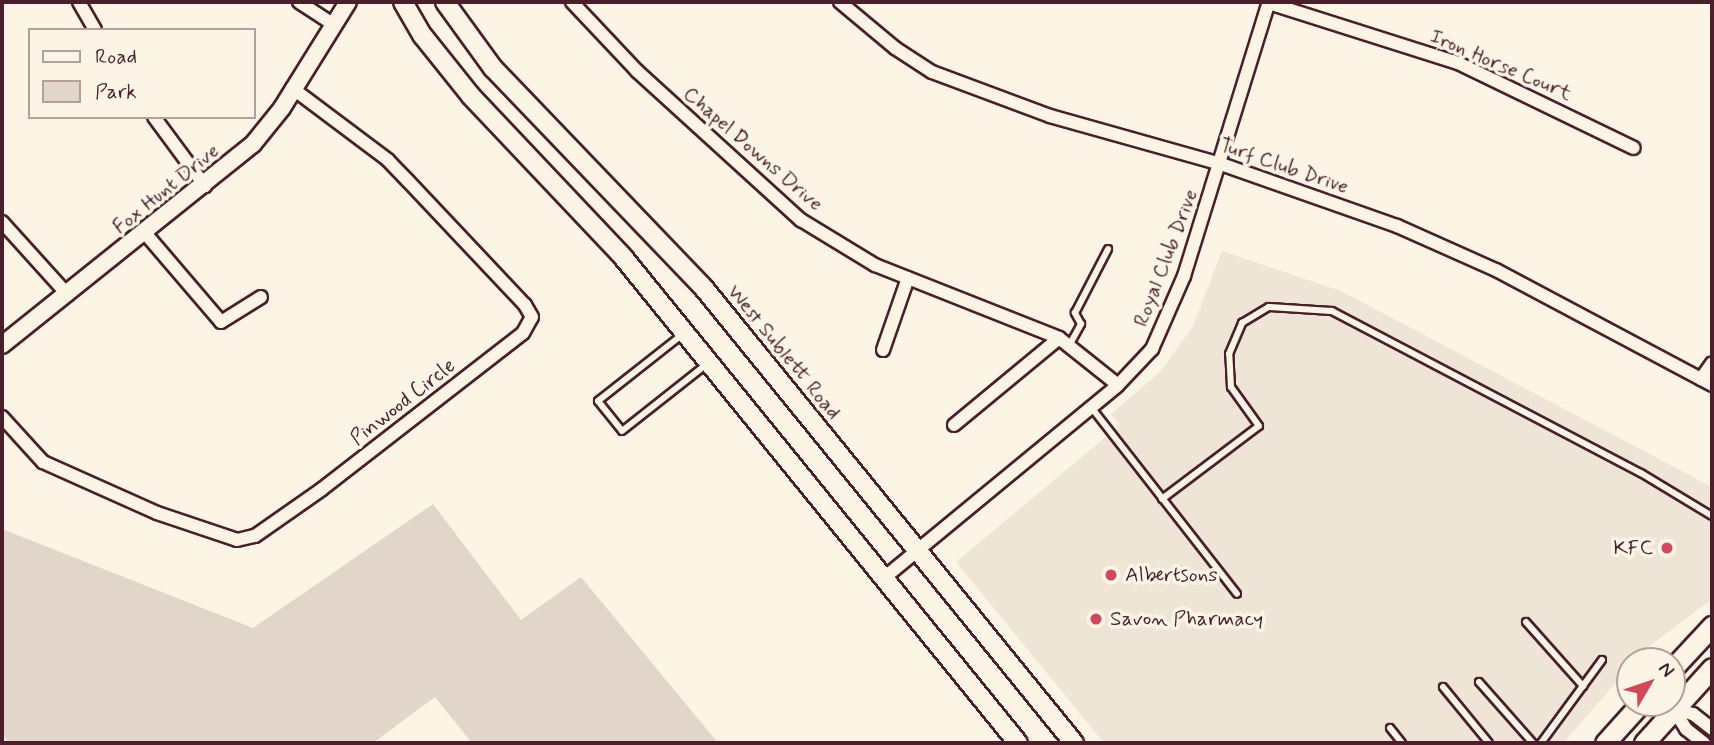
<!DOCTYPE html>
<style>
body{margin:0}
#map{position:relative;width:1714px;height:745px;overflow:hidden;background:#fcf5e5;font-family:Mynerve,sans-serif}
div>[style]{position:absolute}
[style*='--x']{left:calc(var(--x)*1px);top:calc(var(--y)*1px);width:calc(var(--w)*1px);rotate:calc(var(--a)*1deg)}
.built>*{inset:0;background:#eee5d7}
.green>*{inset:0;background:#e2d5ca}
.roads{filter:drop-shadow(2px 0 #4a1f2b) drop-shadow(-2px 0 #4a1f2b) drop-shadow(0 2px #4a1f2b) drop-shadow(0 -2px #4a1f2b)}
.service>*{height:6px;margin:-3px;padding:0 3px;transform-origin:3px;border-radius:3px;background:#fcf5e5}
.minor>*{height:12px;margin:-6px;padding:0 6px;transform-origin:6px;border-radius:6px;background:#fcf5e5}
.tertiary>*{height:16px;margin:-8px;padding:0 8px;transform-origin:8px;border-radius:8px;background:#fcf5e5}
.secondary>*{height:18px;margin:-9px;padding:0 9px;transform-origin:9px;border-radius:9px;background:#fcf5e5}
.primary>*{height:19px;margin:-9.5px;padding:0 9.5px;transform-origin:9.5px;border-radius:9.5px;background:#fcf5e5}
.dots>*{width:19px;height:19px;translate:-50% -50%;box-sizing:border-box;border:4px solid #fcf5e5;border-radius:50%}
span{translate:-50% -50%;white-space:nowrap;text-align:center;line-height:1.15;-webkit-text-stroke:7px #fcf5e5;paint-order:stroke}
.street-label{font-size:21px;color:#4a1f2b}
.poi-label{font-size:21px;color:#4a1f2b}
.right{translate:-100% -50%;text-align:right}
.left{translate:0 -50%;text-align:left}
.frame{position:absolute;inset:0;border:4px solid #4a1f2b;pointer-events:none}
.legend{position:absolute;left:28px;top:28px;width:228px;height:91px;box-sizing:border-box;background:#fcf5e5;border:2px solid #b59f9b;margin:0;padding:9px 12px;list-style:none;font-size:21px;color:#4a1f2b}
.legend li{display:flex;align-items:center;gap:14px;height:35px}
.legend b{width:35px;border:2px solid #b59f9b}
.north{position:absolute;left:1616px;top:647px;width:70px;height:70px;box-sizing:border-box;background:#fcf5e5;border:2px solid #b59f9b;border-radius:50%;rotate:51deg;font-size:19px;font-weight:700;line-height:28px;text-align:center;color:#4a1f2b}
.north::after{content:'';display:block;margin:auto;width:24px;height:32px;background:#d1495b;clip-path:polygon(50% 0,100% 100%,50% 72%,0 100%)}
</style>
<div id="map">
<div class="built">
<div style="clip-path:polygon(1222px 251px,1341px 291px,1712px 487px,1712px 599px,1630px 661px,1630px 667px,1563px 743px,1104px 743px,956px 562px,1120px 425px,1111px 414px,1161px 371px,1193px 326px)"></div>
</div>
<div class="green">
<div style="clip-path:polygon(433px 504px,521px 620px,581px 577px,718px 743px,472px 743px,435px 697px,373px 743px,9px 743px,2px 734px,2px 529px,253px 628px)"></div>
</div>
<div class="roads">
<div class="service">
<div style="--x:683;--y:334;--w:108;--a:141.8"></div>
<div style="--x:598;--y:401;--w:38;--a:51"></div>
<div style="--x:622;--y:431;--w:110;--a:-38.3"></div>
<div style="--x:1070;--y:344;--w:23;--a:-61"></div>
<div style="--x:1081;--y:324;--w:13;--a:-119"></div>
<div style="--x:1075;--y:313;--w:72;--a:-62.7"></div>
<div style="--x:1091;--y:407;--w:237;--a:52"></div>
<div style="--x:1162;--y:499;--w:121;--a:-37"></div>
<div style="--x:1259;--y:426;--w:48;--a:-125.7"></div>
<div style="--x:1231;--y:387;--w:33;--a:-93"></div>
<div style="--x:1229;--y:354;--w:34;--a:-67"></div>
<div style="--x:1242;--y:323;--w:31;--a:-31"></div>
<div style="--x:1269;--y:307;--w:63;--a:3.6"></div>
<div style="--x:1332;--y:311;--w:349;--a:27.7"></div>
<div style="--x:1641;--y:473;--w:83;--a:31.2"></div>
<div style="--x:1526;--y:622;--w:86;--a:48.3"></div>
<div style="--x:1479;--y:682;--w:81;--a:48.5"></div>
<div style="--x:1443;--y:687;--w:72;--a:50.6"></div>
<div style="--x:1390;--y:728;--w:19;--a:51"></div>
<div style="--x:1541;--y:743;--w:103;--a:-53.7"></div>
</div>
<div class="minor">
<div style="--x:79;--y:2;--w:32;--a:60"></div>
<div style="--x:299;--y:2;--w:38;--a:33"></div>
<div style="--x:572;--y:2;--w:95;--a:46.7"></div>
<div style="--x:637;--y:71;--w:222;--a:42.3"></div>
<div style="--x:801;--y:220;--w:87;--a:31.3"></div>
<div style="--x:875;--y:265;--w:198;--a:21.6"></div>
<div style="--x:1059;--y:338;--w:75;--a:38.5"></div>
<div style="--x:840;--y:2;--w:72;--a:39.9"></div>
<div style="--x:895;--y:48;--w:44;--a:33"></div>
<div style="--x:932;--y:72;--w:126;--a:20.4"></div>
<div style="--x:1050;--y:116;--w:178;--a:15.7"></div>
<div style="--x:1221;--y:164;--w:187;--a:19.4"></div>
<div style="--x:1397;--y:226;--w:108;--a:24"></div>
<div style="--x:1496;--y:270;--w:245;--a:28"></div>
<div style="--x:1269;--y:3;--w:198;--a:17.6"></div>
<div style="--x:1458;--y:63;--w:195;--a:25.8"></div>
<div style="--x:154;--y:117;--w:86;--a:53.5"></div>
<div style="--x:2;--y:222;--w:98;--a:47.9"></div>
<div style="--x:145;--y:233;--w:117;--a:49.5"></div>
<div style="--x:221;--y:322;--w:47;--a:-32"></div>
<div style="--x:883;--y:350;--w:76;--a:-70.9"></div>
<div style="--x:1701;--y:379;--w:19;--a:-55"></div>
<div style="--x:2;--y:417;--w:61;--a:47.7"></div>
<div style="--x:43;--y:462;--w:125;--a:24.1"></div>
<div style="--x:157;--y:513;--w:84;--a:18.6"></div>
<div style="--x:237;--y:540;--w:18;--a:-13"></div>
<div style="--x:255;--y:536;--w:82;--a:-35"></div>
<div style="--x:322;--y:489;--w:254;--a:-37.8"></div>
<div style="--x:523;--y:333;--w:18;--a:-61"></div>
<div style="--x:532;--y:317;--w:14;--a:-120"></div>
<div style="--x:525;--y:305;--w:170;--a:-133.3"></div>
<div style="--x:408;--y:181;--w:29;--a:-134"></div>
<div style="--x:388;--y:160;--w:120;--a:-143.1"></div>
<div style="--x:954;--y:425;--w:136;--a:-39.6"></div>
<div style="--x:884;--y:578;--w:303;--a:-39.5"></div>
<div style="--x:1118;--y:385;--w:50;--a:-46.6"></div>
<div style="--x:1152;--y:349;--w:80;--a:-66.3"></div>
<div style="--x:1184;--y:276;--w:287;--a:-72.8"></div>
<div style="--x:1670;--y:704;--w:30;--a:57"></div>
<div style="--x:1686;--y:729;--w:23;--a:38"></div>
<div style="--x:1675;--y:709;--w:19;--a:16"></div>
<div style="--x:1693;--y:714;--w:24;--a:38"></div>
</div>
<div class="tertiary">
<div style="--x:2;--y:345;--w:322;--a:-38.7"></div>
<div style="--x:253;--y:144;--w:46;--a:-51.1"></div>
<div style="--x:282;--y:108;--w:125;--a:-58.1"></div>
</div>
<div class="secondary">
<div style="--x:403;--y:2;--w:39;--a:60"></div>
<div style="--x:423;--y:36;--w:77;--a:51.3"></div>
<div style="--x:471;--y:96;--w:221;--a:46.6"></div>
<div style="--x:623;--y:257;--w:626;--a:50.9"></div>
<div style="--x:445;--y:2;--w:82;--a:54"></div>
<div style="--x:493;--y:68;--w:303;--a:46.2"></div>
<div style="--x:703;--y:287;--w:588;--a:50.87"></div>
</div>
<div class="primary">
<div style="--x:1672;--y:669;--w:59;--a:-47.1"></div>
<div style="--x:1605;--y:743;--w:54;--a:-48"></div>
<div style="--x:1644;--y:743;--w:101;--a:-47.8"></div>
</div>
</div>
<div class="dots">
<div style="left:1667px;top:548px;background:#d1495b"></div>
<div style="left:1111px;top:575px;background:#d1495b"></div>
<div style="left:1096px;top:619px;background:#d1495b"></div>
</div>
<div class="street-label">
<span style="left:1501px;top:65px;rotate:23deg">Iron Horse Court</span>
<span style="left:753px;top:149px;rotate:41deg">Chapel Downs Drive</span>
<span style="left:1284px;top:166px;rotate:19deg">Turf Club Drive</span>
<span style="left:166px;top:189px;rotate:-39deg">Fox Hunt Drive</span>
<span style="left:1166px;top:258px;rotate:-69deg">Royal Club Drive</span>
<span style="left:784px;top:352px;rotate:51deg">West Sublett Road</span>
<span style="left:403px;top:402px;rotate:-38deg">Pinwood Circle</span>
</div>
<div class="poi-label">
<span class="right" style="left:1653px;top:548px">KFC</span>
<span class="left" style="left:1125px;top:575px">Albertsons</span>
<span class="left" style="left:1110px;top:619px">Savon Pharmacy</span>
</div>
<div class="frame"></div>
<ul class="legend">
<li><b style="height:9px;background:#fcf5e5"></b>Road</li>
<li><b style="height:19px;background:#e2d5ca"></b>Park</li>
</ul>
<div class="north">N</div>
</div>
